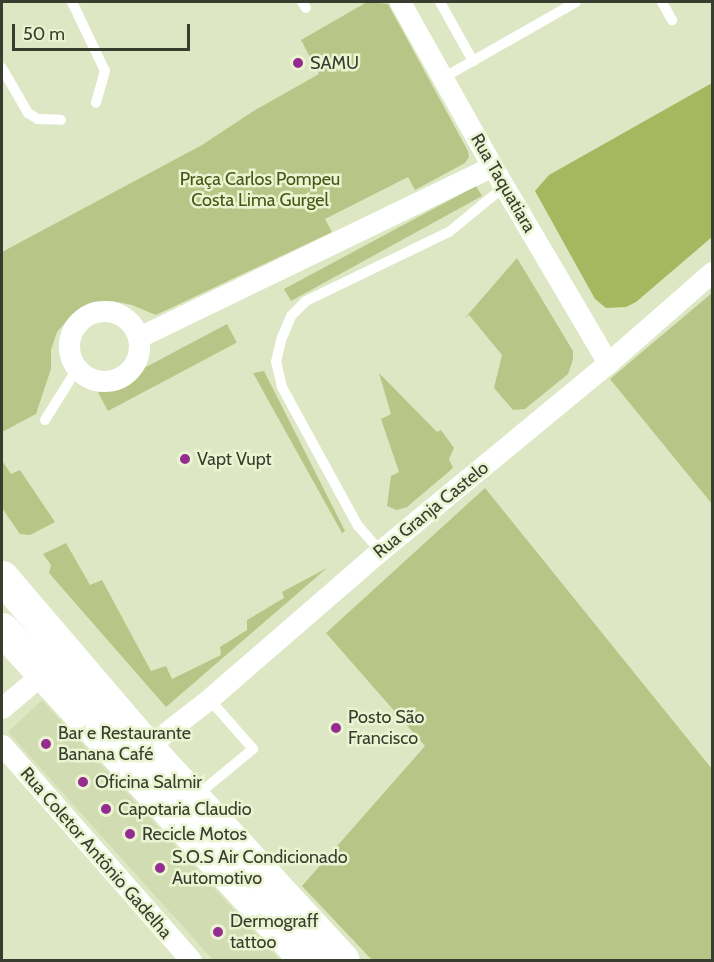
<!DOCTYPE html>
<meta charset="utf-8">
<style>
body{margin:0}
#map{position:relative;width:714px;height:962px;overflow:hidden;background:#dee7c4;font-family:Cabin,sans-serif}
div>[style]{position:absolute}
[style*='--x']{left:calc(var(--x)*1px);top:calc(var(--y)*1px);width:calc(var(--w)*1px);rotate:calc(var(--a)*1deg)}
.built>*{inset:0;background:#d1dcb2}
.green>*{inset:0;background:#b7c686;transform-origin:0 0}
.forest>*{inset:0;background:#a5b860}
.lane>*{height:10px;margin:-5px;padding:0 5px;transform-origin:5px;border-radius:5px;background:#fff}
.street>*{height:21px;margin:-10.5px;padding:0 10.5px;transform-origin:10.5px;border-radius:10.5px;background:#fff}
.street>.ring{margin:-10.5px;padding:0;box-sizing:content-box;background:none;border:21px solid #fff;border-radius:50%}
.primary>*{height:33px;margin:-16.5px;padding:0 16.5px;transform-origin:16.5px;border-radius:16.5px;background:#fff}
.dots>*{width:16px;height:16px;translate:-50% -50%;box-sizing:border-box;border:3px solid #ebf4d1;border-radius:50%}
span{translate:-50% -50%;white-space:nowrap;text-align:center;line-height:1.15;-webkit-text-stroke:5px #ebf4d1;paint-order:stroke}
.poi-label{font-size:18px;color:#393d2f}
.left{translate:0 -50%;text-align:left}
.park-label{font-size:18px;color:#495515}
.street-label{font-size:18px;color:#393d2f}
.frame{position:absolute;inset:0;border:3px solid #393d2f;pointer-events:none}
.scale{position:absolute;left:12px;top:24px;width:178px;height:27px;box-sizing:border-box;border:3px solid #393d2f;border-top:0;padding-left:8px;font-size:18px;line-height:21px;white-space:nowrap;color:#393d2f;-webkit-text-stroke:4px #ebf4d1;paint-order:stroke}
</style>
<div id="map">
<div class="built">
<div style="clip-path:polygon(42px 700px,280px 960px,213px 960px,8px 732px)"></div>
</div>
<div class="green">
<div style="clip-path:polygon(367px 2px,388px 4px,468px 151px,469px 157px,465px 163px,415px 190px,408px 177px,325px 219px,332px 232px,156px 315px,132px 305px,112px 301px,87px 306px,68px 319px,57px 332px,51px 350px,51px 369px,36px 414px,2px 432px,2px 252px,202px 145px,252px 112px,319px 74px,301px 40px)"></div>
<div style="clip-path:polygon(476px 186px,482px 196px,291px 301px,284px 289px)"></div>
<div style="clip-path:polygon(517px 258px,573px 351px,573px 359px,568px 374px,525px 409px,513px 410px,494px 388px,502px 355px,469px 315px,465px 318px)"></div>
<div style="clip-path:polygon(712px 293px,712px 504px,610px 379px)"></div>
<div style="left:227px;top:324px;width:21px;height:146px;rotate:62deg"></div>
<div style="clip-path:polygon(264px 371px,345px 531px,342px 533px,253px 373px)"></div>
<div style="clip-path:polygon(379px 373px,437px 432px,441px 430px,454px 448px,449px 459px,453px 468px,407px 507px,397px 510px,387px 506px,391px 476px,399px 472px,381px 419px,391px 414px)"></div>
<div style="clip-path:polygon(3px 462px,11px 474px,20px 470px,55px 522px,30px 535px,20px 534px,2px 508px)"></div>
<div style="clip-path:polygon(485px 488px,712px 769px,712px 960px,372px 960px,302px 886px,425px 746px,326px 633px)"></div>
<div style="clip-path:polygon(66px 543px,90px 585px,102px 580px,151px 671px,166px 666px,172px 679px,221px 655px,220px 647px,247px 630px,247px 620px,284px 598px,282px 592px,327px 568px,166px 707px,49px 573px,51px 565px,43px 554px)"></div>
</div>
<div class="forest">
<div style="clip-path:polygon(712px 83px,712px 237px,636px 302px,626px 307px,606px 308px,595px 299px,535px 191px,549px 175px)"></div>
</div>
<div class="lane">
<div style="--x:72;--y:2;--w:76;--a:64.4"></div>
<div style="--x:105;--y:71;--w:33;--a:106"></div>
<div style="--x:302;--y:2;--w:7;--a:56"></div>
<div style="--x:440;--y:2;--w:68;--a:60.8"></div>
<div style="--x:662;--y:2;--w:21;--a:61"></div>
<div style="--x:2;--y:68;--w:52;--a:60"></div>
<div style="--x:28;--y:113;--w:12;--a:31"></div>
<div style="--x:38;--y:119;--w:23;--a:2"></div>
<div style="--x:443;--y:78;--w:153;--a:-29.7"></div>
<div style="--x:45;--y:420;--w:60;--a:-57.9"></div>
<div style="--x:380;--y:551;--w:33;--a:-131"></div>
<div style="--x:358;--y:526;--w:158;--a:-118.7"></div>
<div style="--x:282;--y:387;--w:26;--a:-103"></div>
<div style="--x:276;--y:362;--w:23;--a:-77"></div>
<div style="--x:281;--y:340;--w:26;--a:-67"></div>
<div style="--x:291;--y:316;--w:21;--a:-45"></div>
<div style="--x:306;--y:301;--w:159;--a:-25.8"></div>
<div style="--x:449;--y:232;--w:72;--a:-39.4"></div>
<div style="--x:196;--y:796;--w:74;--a:-39.5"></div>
<div style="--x:253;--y:749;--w:67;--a:-131.3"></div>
</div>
<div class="street">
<div style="--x:400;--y:2;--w:188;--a:60.7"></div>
<div style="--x:492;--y:166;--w:229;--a:59.5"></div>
<div class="ring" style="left:69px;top:311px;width:49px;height:49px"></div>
<div style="--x:139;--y:337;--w:392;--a:-25.8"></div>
<div style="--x:2;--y:708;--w:51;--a:-40.2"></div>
<div style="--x:2;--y:745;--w:286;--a:48.7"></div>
<div style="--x:147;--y:747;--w:78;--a:-37.7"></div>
<div style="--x:209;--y:699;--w:226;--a:-40.9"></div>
<div style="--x:380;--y:551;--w:296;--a:-39.5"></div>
<div style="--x:608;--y:363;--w:138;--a:-41.2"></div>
</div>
<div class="primary">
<div style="--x:2;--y:577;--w:223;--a:49.5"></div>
<div style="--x:147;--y:747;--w:289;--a:47.4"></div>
<div style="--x:2;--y:629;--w:449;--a:47.5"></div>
</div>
<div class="dots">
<div style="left:298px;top:63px;background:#952d91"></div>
<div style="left:185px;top:459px;background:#952d91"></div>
<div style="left:336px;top:728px;background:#952d91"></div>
<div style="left:46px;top:744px;background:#952d91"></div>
<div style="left:83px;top:782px;background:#952d91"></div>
<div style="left:106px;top:809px;background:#952d91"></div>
<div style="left:130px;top:834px;background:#952d91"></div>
<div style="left:160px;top:868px;background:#952d91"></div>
<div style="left:218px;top:932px;background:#952d91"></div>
</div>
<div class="poi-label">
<span class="left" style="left:310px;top:63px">SAMU</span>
<span class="left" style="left:197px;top:459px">Vapt Vupt</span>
<span class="left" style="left:348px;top:728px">Posto São<br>Francisco</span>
<span class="left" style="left:58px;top:744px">Bar e Restaurante<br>Banana Café</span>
<span class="left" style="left:95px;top:782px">Oficina Salmir</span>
<span class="left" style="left:118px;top:809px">Capotaria Claudio</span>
<span class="left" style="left:142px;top:834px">Recicle Motos</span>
<span class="left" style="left:172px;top:868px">S.O.S Air Condicionado<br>Automotivo</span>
<span class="left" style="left:230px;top:932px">Dermograff<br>tattoo</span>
</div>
<div class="park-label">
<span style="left:260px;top:190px">Praça Carlos Pompeu<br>Costa Lima Gurgel</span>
</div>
<div class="street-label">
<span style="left:503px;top:183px;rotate:60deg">Rua Taquatiara</span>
<span style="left:431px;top:510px;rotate:-39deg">Rua Granja Castelo</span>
<span style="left:96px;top:853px;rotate:49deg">Rua Coletor Antônio Gadelha</span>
</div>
<div class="frame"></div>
<div class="scale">50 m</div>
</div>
